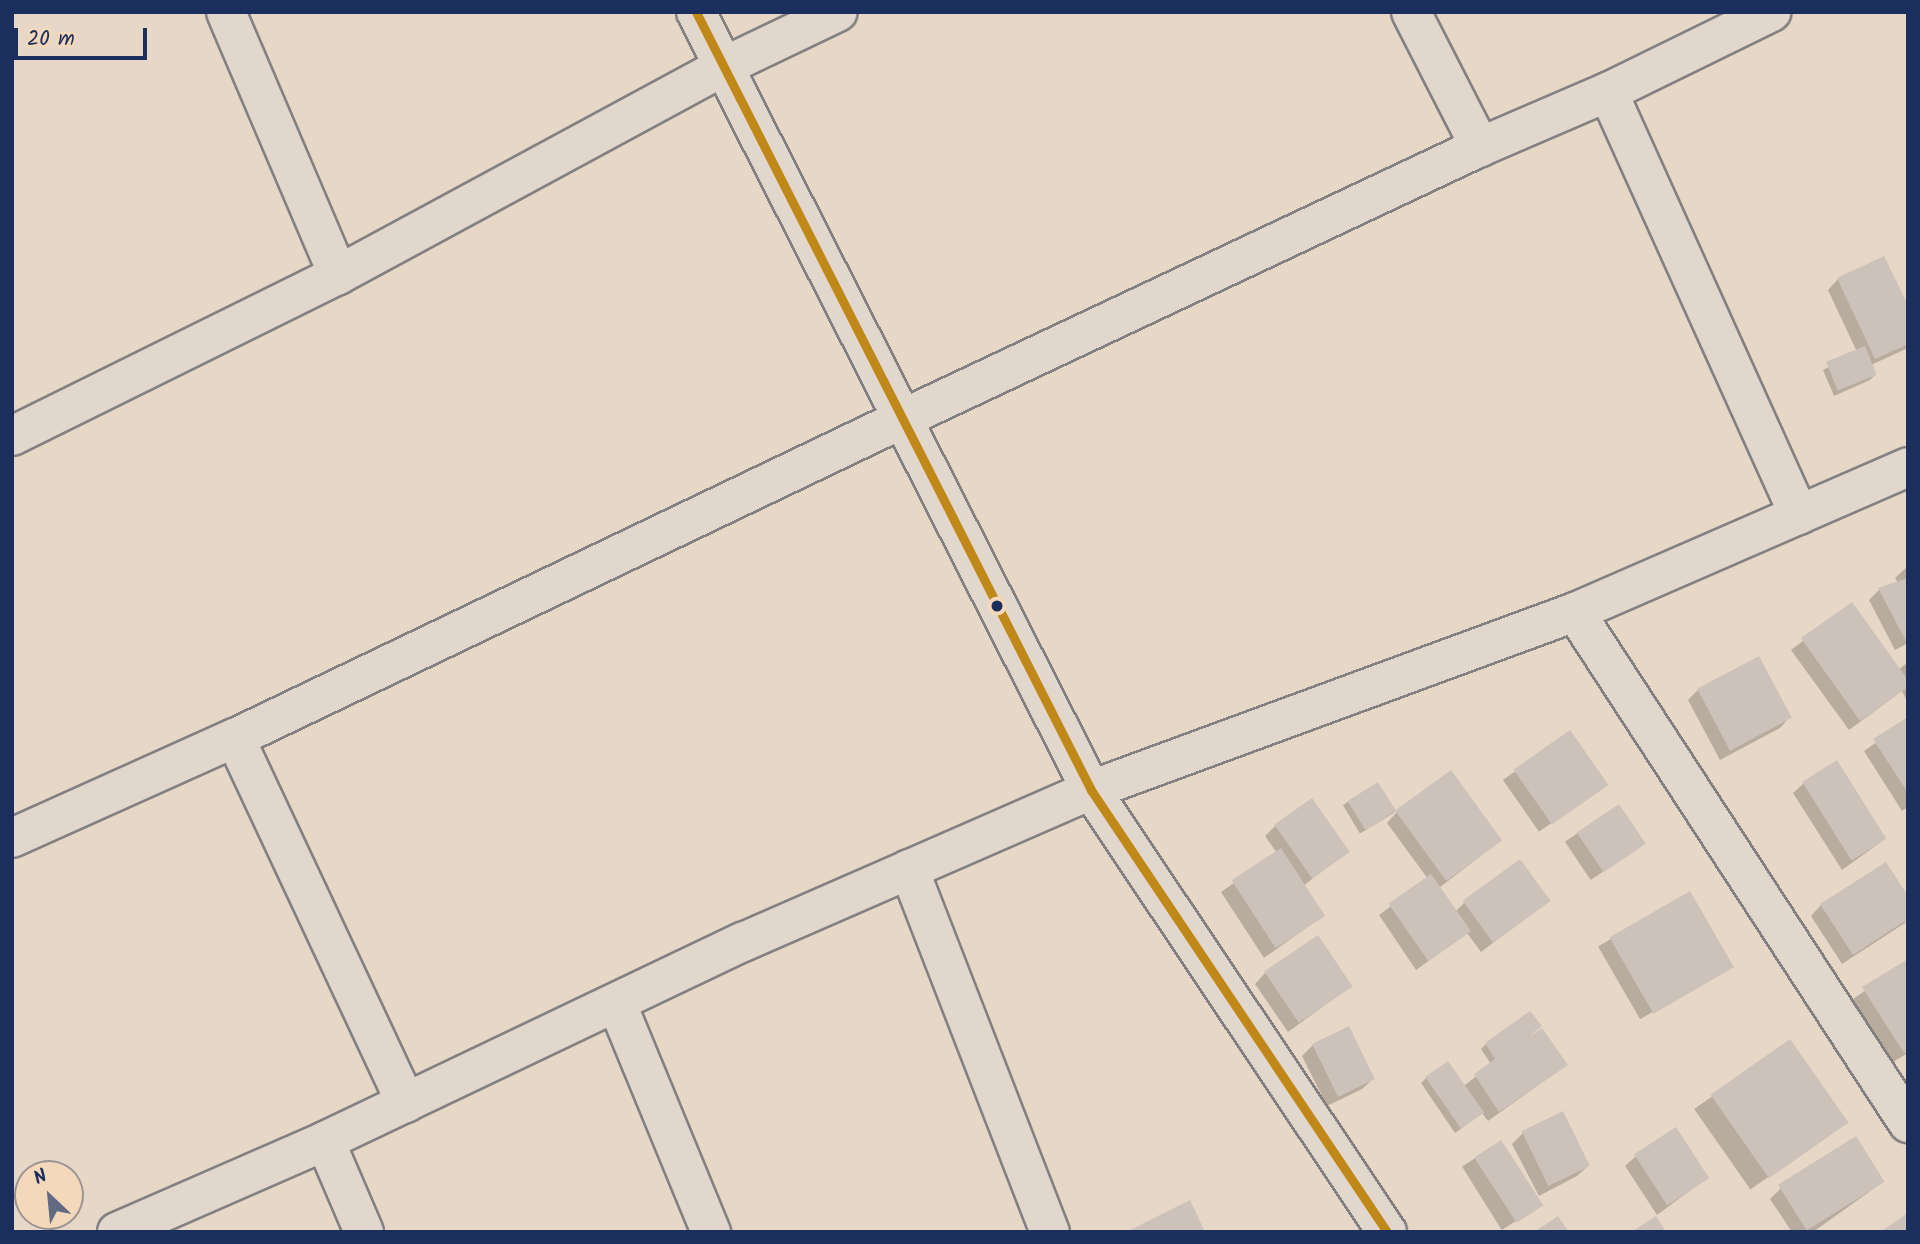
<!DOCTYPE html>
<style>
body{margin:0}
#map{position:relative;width:1920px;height:1244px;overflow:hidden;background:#e7d7c7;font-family:Kalam,sans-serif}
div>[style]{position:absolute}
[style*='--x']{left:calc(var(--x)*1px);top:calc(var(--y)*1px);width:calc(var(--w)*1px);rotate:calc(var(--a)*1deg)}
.shadow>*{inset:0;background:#0003;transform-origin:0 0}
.building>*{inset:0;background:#ccc2b9;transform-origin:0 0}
.roads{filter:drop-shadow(2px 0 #838081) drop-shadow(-2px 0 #838081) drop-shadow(0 2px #838081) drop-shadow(0 -2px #838081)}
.street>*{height:38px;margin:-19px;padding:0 19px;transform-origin:19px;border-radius:19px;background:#e2d7cc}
.secondary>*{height:38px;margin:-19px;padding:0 19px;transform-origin:19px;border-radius:19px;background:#e2d7cc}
.bus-1>*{height:9px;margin:-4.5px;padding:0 4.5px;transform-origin:4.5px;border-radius:4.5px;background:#c08818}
.dots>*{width:19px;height:19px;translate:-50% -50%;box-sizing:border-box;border:4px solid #f4d8ba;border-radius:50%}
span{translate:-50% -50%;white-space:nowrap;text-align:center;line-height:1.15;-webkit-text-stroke:6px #f4d8ba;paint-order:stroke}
.frame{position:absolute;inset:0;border:14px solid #1b2f5e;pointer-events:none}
.north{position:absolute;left:14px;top:1160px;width:70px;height:70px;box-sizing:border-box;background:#f4d8ba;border:2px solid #9d9495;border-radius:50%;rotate:334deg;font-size:19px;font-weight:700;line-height:28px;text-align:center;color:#1b2f5e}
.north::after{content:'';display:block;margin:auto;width:24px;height:32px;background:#626a83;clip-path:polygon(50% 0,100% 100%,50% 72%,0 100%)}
.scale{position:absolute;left:14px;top:28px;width:133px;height:32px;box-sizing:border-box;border:4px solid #1b2f5e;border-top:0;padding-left:9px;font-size:21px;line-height:24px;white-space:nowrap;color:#1b2f5e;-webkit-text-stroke:5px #f4d8ba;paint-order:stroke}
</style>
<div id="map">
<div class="shadow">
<div style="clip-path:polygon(1838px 279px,1908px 309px,1908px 348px,1871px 365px,1875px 375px,1870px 380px,1834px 396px,1823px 370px,1857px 352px,1828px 290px)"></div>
<div style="clip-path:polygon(1908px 566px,1908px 643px,1895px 650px,1869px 600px,1879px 590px,1898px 583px,1895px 578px)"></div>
<div style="clip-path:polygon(1852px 604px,1898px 670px,1908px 662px,1908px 703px,1902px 691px,1849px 730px,1791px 650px)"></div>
<div style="clip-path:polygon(1698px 690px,1790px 717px,1780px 728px,1720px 760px,1688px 700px)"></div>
<div style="clip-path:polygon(1908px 720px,1908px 807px,1902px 811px,1864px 751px)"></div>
<div style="left:1570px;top:733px;width:63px;height:82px;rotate:55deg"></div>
<div style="clip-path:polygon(1804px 783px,1885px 839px,1842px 870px,1793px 793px)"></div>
<div style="left:1378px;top:784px;width:33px;height:41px;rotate:59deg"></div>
<div style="left:1618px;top:806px;width:46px;height:64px;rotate:56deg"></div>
<div style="clip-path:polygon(1397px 812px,1500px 841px,1439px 888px,1455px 912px,1464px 903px,1548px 901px,1481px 952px,1467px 933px,1416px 970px,1379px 915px,1428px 879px,1387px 823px)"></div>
<div style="clip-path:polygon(1275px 826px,1348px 851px,1303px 886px,1323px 916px,1264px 958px,1221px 892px,1277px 853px,1265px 836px)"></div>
<div style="left:1689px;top:894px;width:84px;height:105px;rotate:60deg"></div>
<div style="clip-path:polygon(1908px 900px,1905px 923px,1842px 964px,1811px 916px,1821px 905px)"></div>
<div style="clip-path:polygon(1908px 961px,1908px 1053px,1893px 1062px,1853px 999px)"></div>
<div style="clip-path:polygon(1265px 973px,1351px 986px,1288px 1032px,1255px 984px)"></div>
<div style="clip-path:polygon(1539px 1026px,1529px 1037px,1566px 1065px,1488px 1121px,1482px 1113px,1455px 1133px,1421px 1083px,1426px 1078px,1464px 1086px,1491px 1064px,1481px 1049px,1486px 1044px)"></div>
<div style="left:1790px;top:1042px;width:98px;height:117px;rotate:55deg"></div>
<div style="clip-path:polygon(1313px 1045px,1373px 1079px,1362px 1089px,1327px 1106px,1302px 1056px)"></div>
<div style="clip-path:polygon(1523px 1133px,1588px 1166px,1577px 1176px,1539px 1196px,1512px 1144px)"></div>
<div style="left:1501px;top:1142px;width:75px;height:46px;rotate:58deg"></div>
<div style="clip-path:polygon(1636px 1156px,1707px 1178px,1657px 1215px,1625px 1166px)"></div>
<div style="clip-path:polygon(1883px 1182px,1813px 1232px,1792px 1232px,1770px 1199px,1781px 1188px)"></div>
</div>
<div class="building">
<div style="clip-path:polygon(1884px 256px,1908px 305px,1908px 344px,1875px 359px,1837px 278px)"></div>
<div style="left:1865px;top:346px;width:31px;height:42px;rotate:68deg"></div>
<div style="clip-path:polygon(1908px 578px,1908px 640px,1906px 641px,1878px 588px)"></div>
<div style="clip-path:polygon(1852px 602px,1908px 680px,1908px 687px,1860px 721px,1801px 638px)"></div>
<div style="left:1759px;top:656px;width:70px;height:70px;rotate:62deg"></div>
<div style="clip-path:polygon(1908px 717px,1908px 793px,1873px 739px)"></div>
<div style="left:1570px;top:730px;width:67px;height:69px;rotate:55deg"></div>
<div style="left:1837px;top:760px;width:93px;height:41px;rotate:58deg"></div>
<div style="left:1451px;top:770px;width:87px;height:69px;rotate:54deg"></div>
<div style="left:1378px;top:782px;width:34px;height:36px;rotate:58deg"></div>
<div style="left:1312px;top:798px;width:66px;height:46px;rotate:55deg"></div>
<div style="left:1619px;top:804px;width:48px;height:51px;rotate:56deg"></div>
<div style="left:1281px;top:848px;width:81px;height:59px;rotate:57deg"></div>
<div style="left:1520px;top:859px;width:52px;height:71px;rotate:54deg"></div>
<div style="clip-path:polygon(1886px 862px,1908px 896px,1908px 919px,1853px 955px,1820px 904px)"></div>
<div style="left:1431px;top:874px;width:70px;height:52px;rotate:55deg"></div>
<div style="left:1690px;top:891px;width:88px;height:93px;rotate:60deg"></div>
<div style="left:1318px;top:935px;width:62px;height:65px;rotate:56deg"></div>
<div style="clip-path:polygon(1908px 959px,1908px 1051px,1904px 1053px,1862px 987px)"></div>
<div style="clip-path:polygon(1530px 1011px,1542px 1026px,1523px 1041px,1542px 1028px,1568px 1065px,1499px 1112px,1474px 1074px,1495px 1059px,1485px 1043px)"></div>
<div style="left:1349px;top:1026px;width:59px;height:41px;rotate:64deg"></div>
<div style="left:1790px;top:1039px;width:102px;height:97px;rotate:55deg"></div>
<div style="left:1448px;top:1061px;width:63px;height:28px;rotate:55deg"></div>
<div style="left:1563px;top:1111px;width:61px;height:46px;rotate:64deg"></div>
<div style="left:1676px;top:1127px;width:61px;height:50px;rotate:57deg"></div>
<div style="left:1856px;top:1136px;width:54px;height:92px;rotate:58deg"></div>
<div style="left:1501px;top:1140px;width:78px;height:32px;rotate:57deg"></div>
<div style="clip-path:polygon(1190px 1200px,1205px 1232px,1126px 1232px)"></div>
<div style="clip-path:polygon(1908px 1213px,1908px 1232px,1880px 1232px)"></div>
<div style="clip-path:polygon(1558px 1216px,1569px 1232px,1534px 1232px)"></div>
<div style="clip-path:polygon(1656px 1216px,1666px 1232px,1631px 1232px)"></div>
</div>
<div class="roads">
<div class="street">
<div style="--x:226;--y:12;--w:286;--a:66.9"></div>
<div style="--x:1411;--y:12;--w:152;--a:62.9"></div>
<div style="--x:1608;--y:92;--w:464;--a:65.7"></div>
<div style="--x:12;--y:436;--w:364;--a:-26.3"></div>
<div style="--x:338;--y:275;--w:438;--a:-28.4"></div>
<div style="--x:723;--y:67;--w:127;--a:-25.6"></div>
<div style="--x:1575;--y:612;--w:610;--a:56.91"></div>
<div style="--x:235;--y:738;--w:403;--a:64.9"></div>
<div style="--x:12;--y:838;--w:244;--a:-24.2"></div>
<div style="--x:235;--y:738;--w:737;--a:-25.56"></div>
<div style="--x:900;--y:420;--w:641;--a:-25.21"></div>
<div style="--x:1480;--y:147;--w:139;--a:-23.3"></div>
<div style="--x:1608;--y:92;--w:182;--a:-26.1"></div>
<div style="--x:909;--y:869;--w:389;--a:68.8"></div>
<div style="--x:617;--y:1004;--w:247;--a:67.6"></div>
<div style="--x:325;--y:1141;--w:99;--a:66.8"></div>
<div style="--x:117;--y:1232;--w:227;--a:-23.6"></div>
<div style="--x:325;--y:1141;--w:463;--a:-25.5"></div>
<div style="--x:743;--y:942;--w:380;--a:-23.6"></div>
<div style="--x:1091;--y:790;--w:516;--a:-20.19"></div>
<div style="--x:1575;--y:612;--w:363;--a:-23.5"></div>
</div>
<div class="secondary">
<div style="--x:696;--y:12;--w:873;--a:63.08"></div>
<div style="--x:1091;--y:790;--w:532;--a:56.19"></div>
</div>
</div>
<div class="bus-1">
<div style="--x:696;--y:12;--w:873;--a:63.08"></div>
<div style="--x:1091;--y:790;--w:532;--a:56.19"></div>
</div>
<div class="dots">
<div style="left:997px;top:606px;background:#1b2f5e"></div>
</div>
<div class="frame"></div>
<div class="north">N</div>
<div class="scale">20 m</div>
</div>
